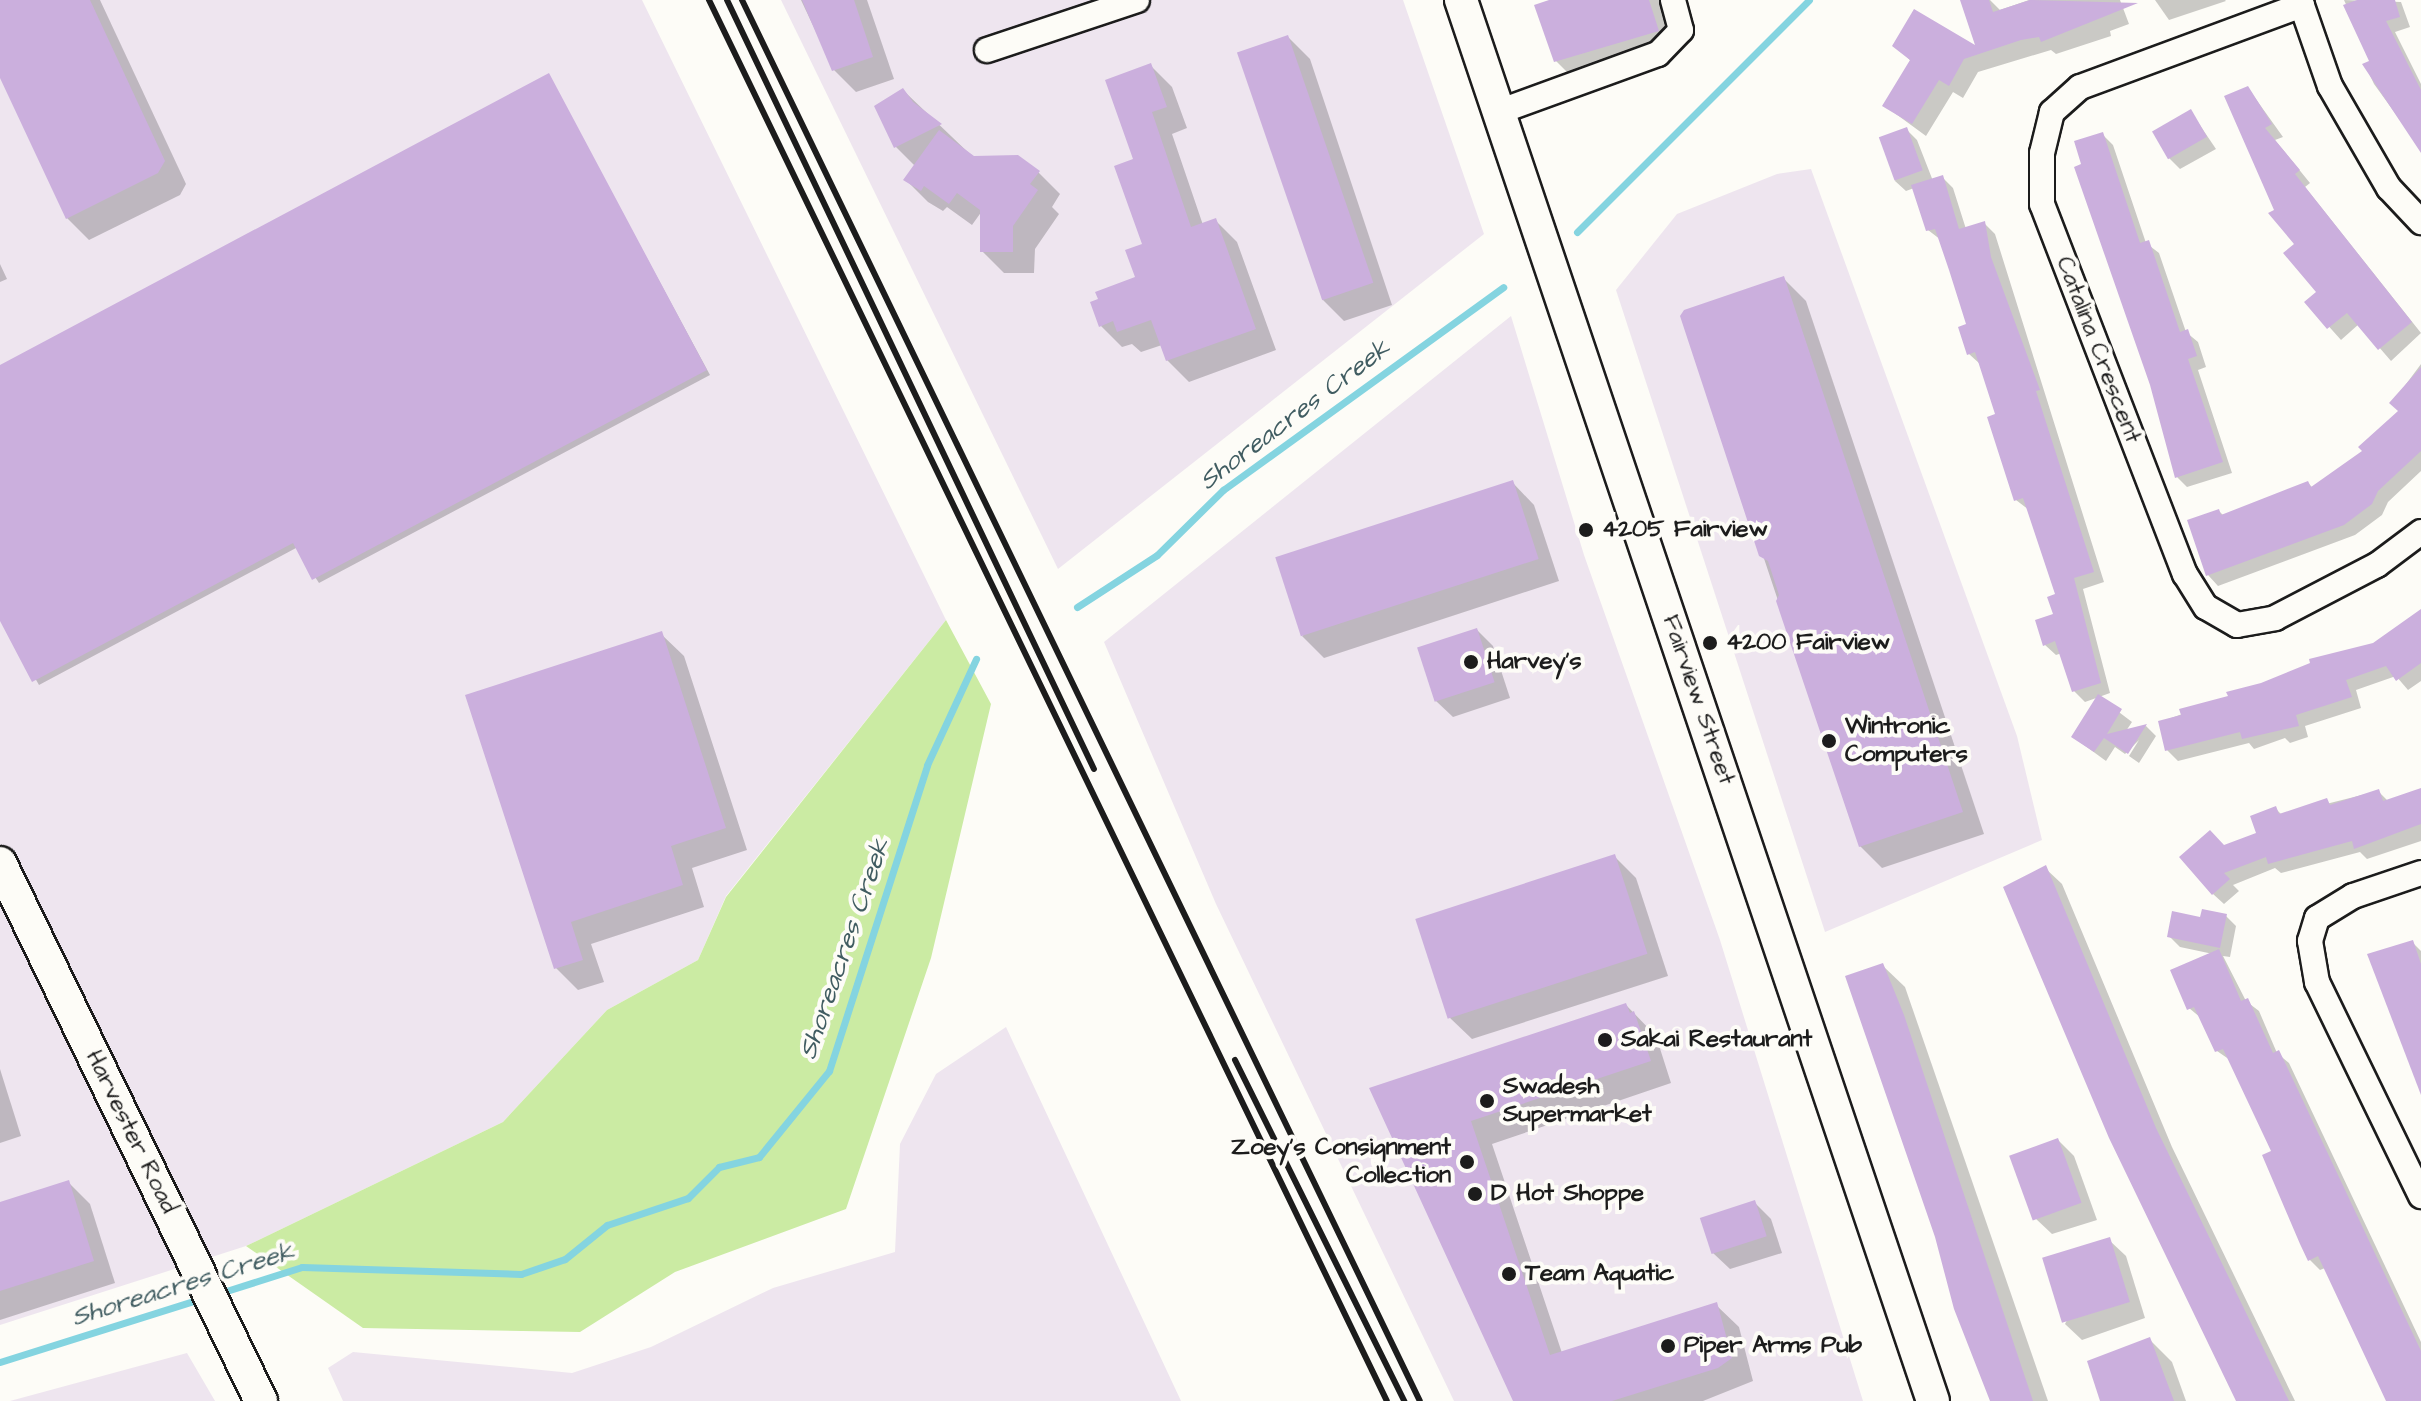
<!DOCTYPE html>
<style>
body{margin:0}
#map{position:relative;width:2421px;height:1401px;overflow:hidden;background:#fdfcf7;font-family:"Architects Daughter",sans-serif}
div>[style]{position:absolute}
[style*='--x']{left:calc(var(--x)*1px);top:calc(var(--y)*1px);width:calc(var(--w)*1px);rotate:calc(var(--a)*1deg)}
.built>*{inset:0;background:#eee5ef}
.green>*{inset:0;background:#cbeba3}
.shadow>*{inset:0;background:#0003}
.stream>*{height:7px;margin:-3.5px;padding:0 3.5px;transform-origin:3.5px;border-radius:3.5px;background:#84d4e0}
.building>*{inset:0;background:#cbafdd;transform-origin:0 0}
.roads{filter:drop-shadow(2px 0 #1c1c1c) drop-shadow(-2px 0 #1c1c1c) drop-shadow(0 2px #1c1c1c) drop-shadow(0 -2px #1c1c1c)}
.minor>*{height:24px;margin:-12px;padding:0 12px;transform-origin:12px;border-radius:12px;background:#fdfcf7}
.major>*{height:32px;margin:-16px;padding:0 16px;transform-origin:16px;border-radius:16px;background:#fdfcf7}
.rail>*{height:6px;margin:-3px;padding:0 3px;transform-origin:3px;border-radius:3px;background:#1c1c1c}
.dots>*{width:22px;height:22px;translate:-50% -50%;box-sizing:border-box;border:4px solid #fdfcf7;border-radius:50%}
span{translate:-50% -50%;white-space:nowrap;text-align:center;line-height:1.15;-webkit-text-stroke:8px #fdfcf7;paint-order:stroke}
.street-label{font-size:24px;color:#1c1c1c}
.poi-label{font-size:24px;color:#1c1c1c;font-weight:700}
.left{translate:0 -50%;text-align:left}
.right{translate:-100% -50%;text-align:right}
.water-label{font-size:26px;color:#405c61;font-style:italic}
</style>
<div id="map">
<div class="built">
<div style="clip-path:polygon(0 0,642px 0,946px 620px,726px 896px,698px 960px,607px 1010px,503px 1122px,246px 1246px,0 1325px)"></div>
<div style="clip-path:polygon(781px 0,1403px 0,1484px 234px,1058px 569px)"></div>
<div style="clip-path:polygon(1811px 169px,2017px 736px,2042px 840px,1825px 932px,1616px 290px,1677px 214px,1777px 174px)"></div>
<div style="clip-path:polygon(1511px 316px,1584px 555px,1720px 940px,1863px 1401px,1454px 1401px,1216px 904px,1104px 642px)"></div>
<div style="clip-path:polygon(1006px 1027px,1181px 1401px,343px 1401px,328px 1368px,353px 1352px,572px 1373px,651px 1347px,773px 1288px,895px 1252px,900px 1144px,936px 1074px)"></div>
<div style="clip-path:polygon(187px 1353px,215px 1401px,10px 1401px)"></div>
</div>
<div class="green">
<div style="clip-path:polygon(946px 620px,991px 704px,931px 958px,846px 1209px,675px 1272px,580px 1332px,363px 1328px,246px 1246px,503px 1122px,607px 1010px,698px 960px,726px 897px)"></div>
</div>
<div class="shadow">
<div style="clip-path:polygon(0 0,100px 0,186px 184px,180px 195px,89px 240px,67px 218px,0 73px)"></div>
<div style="clip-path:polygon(801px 0,867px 0,894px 79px,856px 92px,834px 70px)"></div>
<div style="clip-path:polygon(1554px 0,1659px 0,1674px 47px,1572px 77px,1556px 61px)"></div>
<div style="clip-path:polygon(1976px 0,1990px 0,2000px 10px,2029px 0,2120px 0,2129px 24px,2110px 31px,2111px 36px,2056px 54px,2051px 50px,1978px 72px,1963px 98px,1953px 92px,1926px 136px,1885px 106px,1912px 62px,1894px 45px,1979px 50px)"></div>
<div style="clip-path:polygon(2155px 0,2225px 0,2226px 1px,2169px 20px)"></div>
<div style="clip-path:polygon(2344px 0,2401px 2px,2410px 27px,2395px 32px,2421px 84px,2421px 149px,2374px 84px,2365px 65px,2372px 62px)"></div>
<div style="clip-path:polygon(1288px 37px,1310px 59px,1392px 305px,1344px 321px,1322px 299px)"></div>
<div style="clip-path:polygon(1151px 66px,1172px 87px,1187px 128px,1172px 134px,1203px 225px,1215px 220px,1237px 242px,1276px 350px,1189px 382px,1167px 360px,1162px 345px,1141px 352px,1132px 344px,1122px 347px,1101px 326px,1137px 278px,1144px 246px,1136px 160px)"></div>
<div style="clip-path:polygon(548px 75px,710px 375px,319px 583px,296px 548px,39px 685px,0 617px,0 367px)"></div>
<div style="clip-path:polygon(2248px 88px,2283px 137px,2275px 140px,2310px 183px,2305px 187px,2421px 333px,2391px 361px,2359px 324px,2341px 340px,2307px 302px,2319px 292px,2277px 211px)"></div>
<div style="clip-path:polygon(906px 93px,974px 158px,1038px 172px,1060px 194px,1052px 207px,1059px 214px,1035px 249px,1034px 273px,1004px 273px,982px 251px,982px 211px,972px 225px,947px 207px,943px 211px,928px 202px,906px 180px,916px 167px,896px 147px,877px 107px)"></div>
<div style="clip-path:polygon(2191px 112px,2216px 149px,2180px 169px,2169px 158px)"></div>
<div style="clip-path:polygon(1907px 130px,1917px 140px,1933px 181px,1943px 178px,1953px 188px,1966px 229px,1984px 223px,1995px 234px,2104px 582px,2083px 589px,2110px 693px,2099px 697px,2132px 722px,2126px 731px,2146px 726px,2156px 736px,2139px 763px,2129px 756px,2139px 740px,2125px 754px,2115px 747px,2106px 761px,2073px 737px,2099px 697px,2085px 702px,2074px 691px,2062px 653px,2056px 655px,2045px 645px,2058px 595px,2029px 510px,2016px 500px,1998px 415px,1980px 364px,1969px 354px,1969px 325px,1941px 240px,1928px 230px,1914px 188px,1906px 191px,1895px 181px)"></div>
<div style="clip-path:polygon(2102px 134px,2113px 145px,2146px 243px,2159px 253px,2186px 332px,2198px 342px,2206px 367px,2198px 370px,2232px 473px,2187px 487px,2177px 477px,2171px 442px,2084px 166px)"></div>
<div style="clip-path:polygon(0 264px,7px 279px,0 282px)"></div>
<div style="clip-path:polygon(1784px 279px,1806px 301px,1984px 834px,1882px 868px,1860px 846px,1683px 316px)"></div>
<div style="clip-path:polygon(2421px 364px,2421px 471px,2388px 502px,2382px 515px,2355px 535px,2218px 586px,2208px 575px,2190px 521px,2219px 511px,2224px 516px,2308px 483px,2313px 488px,2365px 451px,2400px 412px,2392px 403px)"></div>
<div style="clip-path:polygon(1512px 482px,1534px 505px,1559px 581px,1324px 658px,1302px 636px)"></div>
<div style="clip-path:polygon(2421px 611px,2421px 681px,2408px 690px,2396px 676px,2356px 690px,2361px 708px,2305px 726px,2308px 737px,2290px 743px,2285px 738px,2254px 749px,2249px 743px,2178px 761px,2167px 750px,2160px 722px,2374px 645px)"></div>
<div style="clip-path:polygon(1477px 630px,1493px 646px,1510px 698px,1453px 717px,1436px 701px)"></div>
<div style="clip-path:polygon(661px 634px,684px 656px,747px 850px,692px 868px,704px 907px,591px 944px,604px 982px,578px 990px,556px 968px)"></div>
<div style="clip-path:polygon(2421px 790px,2421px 841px,2367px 859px,2360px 852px,2281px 873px,2275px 868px,2233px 885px,2239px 891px,2224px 904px,2213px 894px,2225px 847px,2259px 834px,2275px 808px,2282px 815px,2378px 791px,2388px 801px)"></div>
<div style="clip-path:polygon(1614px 856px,1636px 878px,1668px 976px,1472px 1039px,1449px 1017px)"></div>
<div style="clip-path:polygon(2045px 868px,2062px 884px,2172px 1147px,2295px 1401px,2238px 1401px)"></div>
<div style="clip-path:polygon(2226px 916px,2236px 926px,2230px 957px,2223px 956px,2246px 1001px,2259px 1011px,2277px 1053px,2289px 1063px,2421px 1342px,2421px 1401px,2388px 1401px,2325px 1268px,2320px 1270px,2309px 1259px,2274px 1152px,2230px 1060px,2217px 1051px,2201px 1018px,2189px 1008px,2213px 954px,2180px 947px,2170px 937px,2202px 919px)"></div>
<div style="clip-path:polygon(2412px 942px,2421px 951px,2421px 1090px,2370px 955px)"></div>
<div style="clip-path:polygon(1882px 965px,1905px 987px,2048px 1401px,1993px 1401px)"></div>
<div style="clip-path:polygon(1626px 1005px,1656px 1036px,1671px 1083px,1492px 1144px,1562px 1353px,1716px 1305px,1739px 1327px,1753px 1381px,1703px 1401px,1515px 1401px,1371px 1089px)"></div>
<div style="clip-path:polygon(0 1069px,21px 1136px,0 1143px)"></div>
<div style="clip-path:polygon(2058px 1140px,2074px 1156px,2097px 1220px,2052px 1234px,2035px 1218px)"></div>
<div style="clip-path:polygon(68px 1182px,90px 1204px,115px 1283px,0 1320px,0 1204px)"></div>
<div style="clip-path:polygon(1754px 1202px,1771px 1219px,1782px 1253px,1730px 1269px,1713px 1253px)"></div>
<div style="clip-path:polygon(2109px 1240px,2126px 1256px,2145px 1318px,2082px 1340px,2065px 1324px)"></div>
<div style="clip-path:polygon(2149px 1339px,2172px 1362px,2186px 1401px,2103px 1401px)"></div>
</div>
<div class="stream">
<div style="--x:1577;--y:232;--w:328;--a:-45"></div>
<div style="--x:1077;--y:607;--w:95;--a:-33"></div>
<div style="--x:1157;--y:555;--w:93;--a:-44.6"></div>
<div style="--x:1223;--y:490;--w:346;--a:-35.9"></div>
<div style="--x:220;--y:1293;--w:86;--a:-17.6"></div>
<div style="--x:302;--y:1267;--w:219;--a:1.8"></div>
<div style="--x:521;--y:1274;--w:46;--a:-18.8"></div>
<div style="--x:565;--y:1259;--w:54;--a:-39"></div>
<div style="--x:607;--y:1225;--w:85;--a:-18.4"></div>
<div style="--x:688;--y:1198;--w:44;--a:-45"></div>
<div style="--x:719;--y:1167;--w:41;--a:-14"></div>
<div style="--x:759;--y:1157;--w:111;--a:-50.9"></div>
<div style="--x:829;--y:1071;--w:321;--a:-72.2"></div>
<div style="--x:927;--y:765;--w:117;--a:-65.2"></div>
<div style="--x:0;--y:1362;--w:210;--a:-17.5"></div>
</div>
<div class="building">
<div style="clip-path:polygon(0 0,90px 0,165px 161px,158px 173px,66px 219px,0 78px)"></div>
<div style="clip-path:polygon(802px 0,854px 0,873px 57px,832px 71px)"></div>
<div style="clip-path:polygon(1549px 0,1649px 0,1659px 31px,1554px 62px,1534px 5px)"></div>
<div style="clip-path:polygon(1960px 0,1989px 0,1993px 12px,2030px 0,2138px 3px,2041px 42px,2039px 37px,2021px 40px,1964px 59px,1949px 86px,1939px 80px,1912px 124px,1882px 106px,1910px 60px,1892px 46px,1914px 9px,1975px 45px)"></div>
<div style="clip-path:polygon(2357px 0,2395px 0,2400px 17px,2386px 21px,2421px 90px,2421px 153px,2362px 64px,2369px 61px,2343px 5px)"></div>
<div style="left:1288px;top:35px;width:262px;height:54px;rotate:71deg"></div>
<div style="clip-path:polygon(1151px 63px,1167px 107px,1152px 112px,1191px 227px,1216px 218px,1256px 329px,1166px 361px,1151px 320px,1117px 332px,1113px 321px,1099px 327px,1090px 302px,1098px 299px,1095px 292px,1135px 277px,1125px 250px,1142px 244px,1114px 166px,1133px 159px,1105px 80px)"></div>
<div style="clip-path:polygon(549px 73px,707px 370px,312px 580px,293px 543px,32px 682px,0 621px,0 365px)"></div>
<div style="clip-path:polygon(2248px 86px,2272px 124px,2265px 128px,2300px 170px,2295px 174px,2412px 322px,2378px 350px,2347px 313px,2327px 329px,2304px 302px,2316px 292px,2283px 253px,2294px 244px,2268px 213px,2274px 210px,2224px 96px)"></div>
<div style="clip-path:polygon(903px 88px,913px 102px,942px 124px,894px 148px,874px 106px)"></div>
<div style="left:2191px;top:109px;width:32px;height:45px;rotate:60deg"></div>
<div style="left:1907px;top:127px;width:46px;height:30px;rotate:70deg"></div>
<div style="clip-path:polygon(939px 130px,974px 156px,1018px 155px,1040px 171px,1030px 184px,1038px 190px,1013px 226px,1013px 252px,980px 252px,980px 210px,957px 193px,949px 204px,924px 186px,921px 191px,903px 180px)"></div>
<div style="clip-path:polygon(2103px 132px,2140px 243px,2149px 240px,2180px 332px,2188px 329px,2197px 356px,2188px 359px,2223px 462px,2175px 478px,2150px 385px,2074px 167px,2081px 164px,2074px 141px)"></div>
<div style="clip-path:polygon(1943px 175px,1959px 229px,1985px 221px,1991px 257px,2040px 390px,2036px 391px,2094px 572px,2074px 578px,2101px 683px,2072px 692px,2055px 641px,2043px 646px,2035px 620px,2053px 614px,2047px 597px,2055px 594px,2023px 498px,2014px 501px,1987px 417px,1995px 414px,1975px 352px,1967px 355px,1958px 327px,1966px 324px,1949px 270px,1935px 229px,1926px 231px,1911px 185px)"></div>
<div style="clip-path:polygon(1784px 276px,1963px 812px,1859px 847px,1776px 601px,1779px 595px,1768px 561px,1759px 556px,1680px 316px,1684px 310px)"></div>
<div style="clip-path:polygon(2421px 367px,2421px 451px,2378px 491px,2372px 504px,2344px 525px,2206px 576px,2187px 520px,2219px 509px,2221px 515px,2308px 481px,2311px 487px,2362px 451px,2358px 447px,2398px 411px,2389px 403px)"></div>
<div style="left:1513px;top:480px;width:83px;height:250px;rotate:72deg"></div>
<div style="clip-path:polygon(2421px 609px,2421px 663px,2396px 681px,2386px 666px,2346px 680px,2352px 697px,2296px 715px,2299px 726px,2242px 739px,2240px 732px,2165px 751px,2158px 721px,2181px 715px,2179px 709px,2228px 696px,2226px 692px,2261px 683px,2310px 663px,2309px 659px,2373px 643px)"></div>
<div style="left:1477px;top:628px;width:57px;height:63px;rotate:72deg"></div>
<div style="clip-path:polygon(662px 631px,726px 828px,671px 846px,683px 885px,571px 922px,583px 960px,554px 969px,465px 695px)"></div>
<div style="clip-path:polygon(2098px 694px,2122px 709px,2107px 734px,2147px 724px,2128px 754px,2104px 738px,2094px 752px,2071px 737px)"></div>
<div style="clip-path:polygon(2421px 788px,2421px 824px,2354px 849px,2352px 841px,2268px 864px,2266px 857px,2224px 873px,2230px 879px,2212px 895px,2179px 857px,2210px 830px,2224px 845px,2256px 833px,2250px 816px,2276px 806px,2279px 814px,2327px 798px,2330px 805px,2379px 789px,2383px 801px)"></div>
<div style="left:1615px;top:854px;width:105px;height:210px;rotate:72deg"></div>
<div style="clip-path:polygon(2046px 865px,2156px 1128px,2289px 1401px,2236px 1401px,2109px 1138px,2003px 887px)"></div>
<div style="clip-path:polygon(2202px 909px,2227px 914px,2220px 948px,2167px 937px,2172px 911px,2200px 917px)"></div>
<div style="clip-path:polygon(2413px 940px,2421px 964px,2421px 1095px,2367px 954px)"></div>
<div style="clip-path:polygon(2219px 949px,2241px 1001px,2248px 998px,2273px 1053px,2279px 1050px,2421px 1351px,2421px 1401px,2386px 1401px,2318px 1256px,2308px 1261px,2300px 1244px,2262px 1155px,2271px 1151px,2223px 1049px,2215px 1052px,2194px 1007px,2187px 1010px,2170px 970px)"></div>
<div style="clip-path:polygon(1883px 963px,1904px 1015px,2033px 1401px,1990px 1401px,1954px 1309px,1935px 1237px,1845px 976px)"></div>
<div style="clip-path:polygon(1626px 1003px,1630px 1013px,1634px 1011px,1651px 1061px,1471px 1121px,1550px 1355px,1717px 1302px,1732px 1358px,1718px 1368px,1612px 1401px,1513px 1401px,1369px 1088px)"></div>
<div style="left:2058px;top:1138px;width:69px;height:52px;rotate:70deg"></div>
<div style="clip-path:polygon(69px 1180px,94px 1261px,0 1291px,0 1202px)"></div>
<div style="left:1755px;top:1200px;width:38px;height:58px;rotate:72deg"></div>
<div style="left:2110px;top:1237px;width:68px;height:71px;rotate:73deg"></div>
<div style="clip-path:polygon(2150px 1337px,2174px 1401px,2100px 1401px,2087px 1361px)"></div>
</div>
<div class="roads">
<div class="minor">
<div style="--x:2300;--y:0;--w:91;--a:70.8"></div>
<div style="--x:2330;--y:86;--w:118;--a:60"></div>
<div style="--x:2389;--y:188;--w:47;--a:46.7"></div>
<div style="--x:2302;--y:5;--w:237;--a:159.7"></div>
<div style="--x:2080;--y:87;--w:38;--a:138"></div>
<div style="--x:2052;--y:112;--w:42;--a:103.7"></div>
<div style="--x:2042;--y:153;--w:51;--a:90"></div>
<div style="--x:2042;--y:204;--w:397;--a:68.9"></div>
<div style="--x:2185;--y:574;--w:39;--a:58"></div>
<div style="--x:2206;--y:607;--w:36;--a:30"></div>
<div style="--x:2237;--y:625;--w:39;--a:-10"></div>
<div style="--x:2275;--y:618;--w:115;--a:-27.5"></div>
<div style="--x:2377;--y:565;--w:55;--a:-36.9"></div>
<div style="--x:987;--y:50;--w:158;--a:-18.4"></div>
<div style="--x:1501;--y:111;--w:167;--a:-20"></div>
<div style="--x:1658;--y:54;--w:33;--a:-46"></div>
<div style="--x:1681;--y:30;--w:31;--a:-105"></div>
<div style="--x:2421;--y:873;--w:72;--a:161.3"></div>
<div style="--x:2353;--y:896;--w:42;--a:148.6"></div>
<div style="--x:2317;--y:918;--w:24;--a:107"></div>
<div style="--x:2310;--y:941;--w:42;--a:80.3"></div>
<div style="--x:2317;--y:982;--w:238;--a:64.1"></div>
</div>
<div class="major">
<div style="--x:1461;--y:0;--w:1478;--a:71.38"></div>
<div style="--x:0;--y:863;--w:598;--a:64.12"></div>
</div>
</div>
<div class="rail">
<div style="--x:709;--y:0;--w:1556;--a:64.18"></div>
<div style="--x:727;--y:0;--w:852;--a:64.49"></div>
<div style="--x:742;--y:0;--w:1556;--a:64.18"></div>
<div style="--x:1235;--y:1060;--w:381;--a:63.6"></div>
</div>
<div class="dots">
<div style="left:1586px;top:530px;background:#1c1c1c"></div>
<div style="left:1710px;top:643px;background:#1c1c1c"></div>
<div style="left:1471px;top:662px;background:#1c1c1c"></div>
<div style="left:1829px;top:741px;background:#1c1c1c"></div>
<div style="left:1605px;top:1040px;background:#1c1c1c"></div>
<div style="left:1487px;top:1101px;background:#1c1c1c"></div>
<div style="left:1467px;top:1162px;background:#1c1c1c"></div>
<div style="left:1475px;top:1194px;background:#1c1c1c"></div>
<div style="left:1509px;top:1274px;background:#1c1c1c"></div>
<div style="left:1668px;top:1346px;background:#1c1c1c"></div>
</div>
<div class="street-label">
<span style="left:2098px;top:350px;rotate:69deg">Catalina Crescent</span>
<span style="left:1698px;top:700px;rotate:71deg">Fairview Street</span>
<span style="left:131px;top:1132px;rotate:64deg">Harvester Road</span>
</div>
<div class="poi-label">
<span class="left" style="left:1602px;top:530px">4205 Fairview</span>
<span class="left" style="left:1726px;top:643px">4200 Fairview</span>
<span class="left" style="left:1487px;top:662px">Harvey's</span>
<span class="left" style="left:1845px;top:741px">Wintronic<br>Computers</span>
<span class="left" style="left:1621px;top:1040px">Sakai Restaurant</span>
<span class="left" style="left:1503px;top:1101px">Swadesh<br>Supermarket</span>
<span class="right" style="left:1451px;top:1162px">Zoey's Consignment<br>Collection</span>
<span class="left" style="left:1491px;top:1194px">D Hot Shoppe</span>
<span class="left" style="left:1525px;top:1274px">Team Aquatic</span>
<span class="left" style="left:1684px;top:1346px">Piper Arms Pub</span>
</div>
<div class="water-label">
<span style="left:1295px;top:415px;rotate:-37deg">Shoreacres Creek</span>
<span style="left:845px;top:949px;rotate:-71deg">Shoreacres Creek</span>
<span style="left:183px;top:1285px;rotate:-17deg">Shoreacres Creek</span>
</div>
</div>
